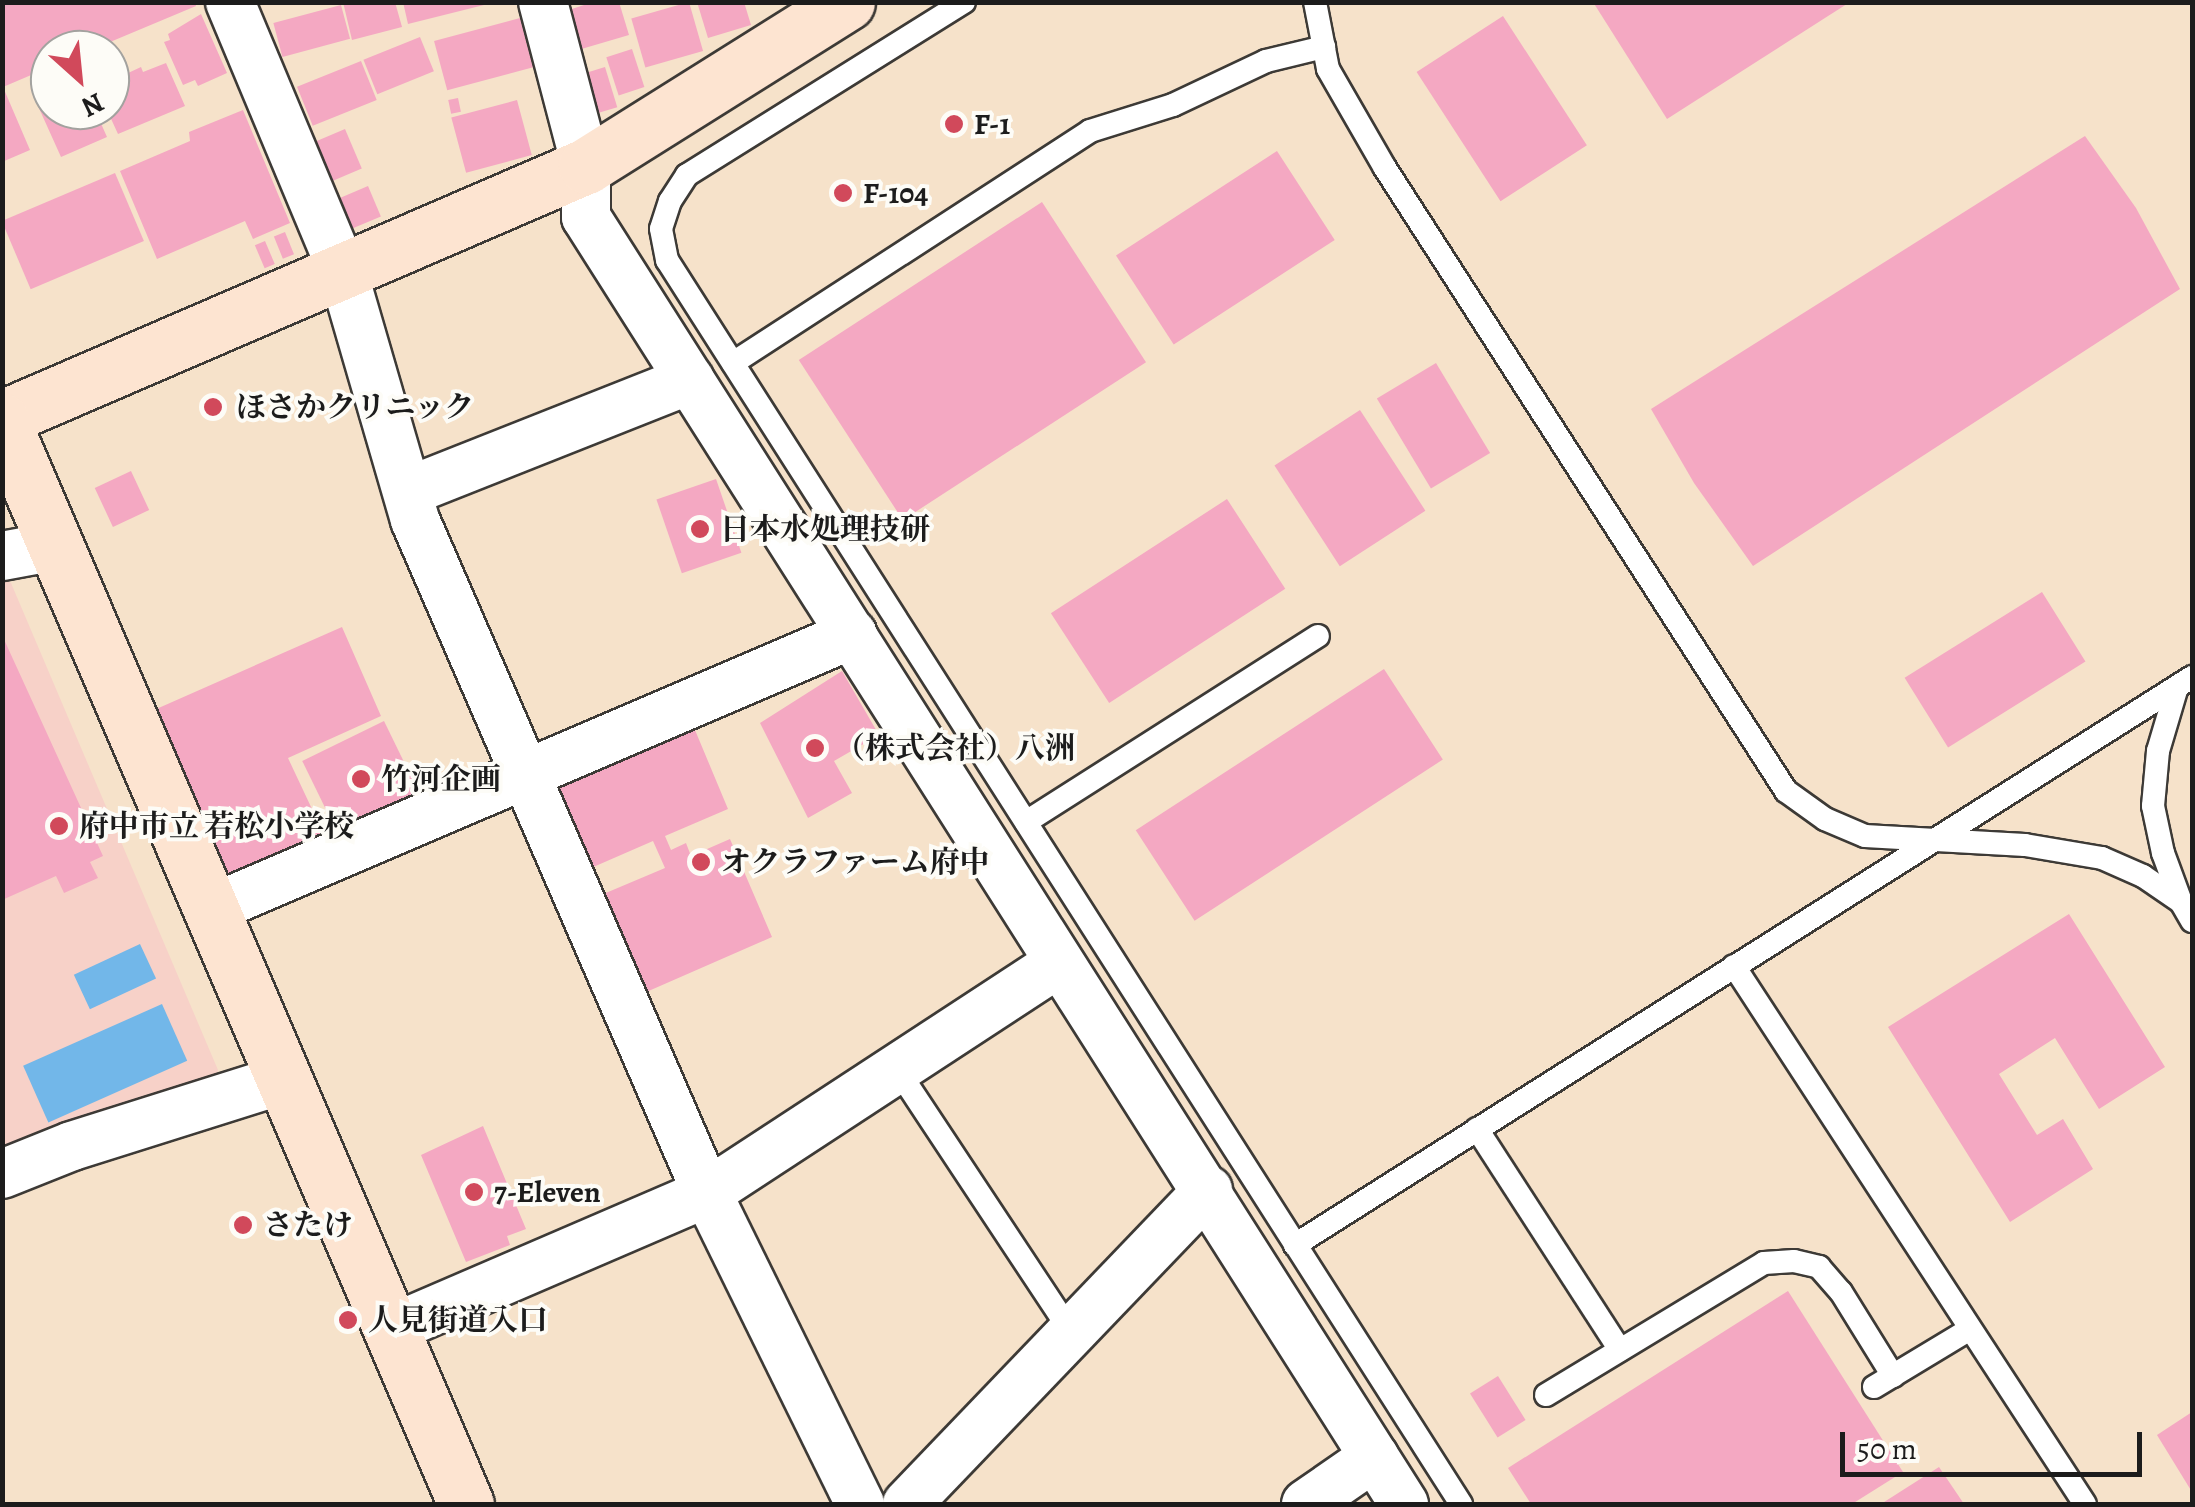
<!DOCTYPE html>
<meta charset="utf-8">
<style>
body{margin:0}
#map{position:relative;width:2195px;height:1507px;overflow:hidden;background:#f6e2ca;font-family:Alegreya,"Noto Serif JP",serif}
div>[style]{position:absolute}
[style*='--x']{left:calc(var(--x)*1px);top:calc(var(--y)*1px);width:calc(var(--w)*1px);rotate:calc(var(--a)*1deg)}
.built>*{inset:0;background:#f7d1c8}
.water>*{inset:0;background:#72b7e9;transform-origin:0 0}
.building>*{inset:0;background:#f4a8c2;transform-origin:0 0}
.roads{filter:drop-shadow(2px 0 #3d3a36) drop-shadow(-2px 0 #3d3a36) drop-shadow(0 2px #3d3a36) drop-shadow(0 -2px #3d3a36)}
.lane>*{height:22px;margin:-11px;padding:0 11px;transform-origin:11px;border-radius:11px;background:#fff}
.street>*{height:48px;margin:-24px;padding:0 24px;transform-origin:24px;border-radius:24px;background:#fff}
.secondary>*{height:55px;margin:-27.5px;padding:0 27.5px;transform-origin:27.5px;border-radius:27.5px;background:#fde4d1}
.dots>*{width:28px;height:28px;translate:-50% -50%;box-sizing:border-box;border:5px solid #fdfcf7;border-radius:50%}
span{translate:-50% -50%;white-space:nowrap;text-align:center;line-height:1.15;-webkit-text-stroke:8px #fdfcf7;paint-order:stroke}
.poi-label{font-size:30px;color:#1c1c1c;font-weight:700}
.left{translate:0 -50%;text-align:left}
.frame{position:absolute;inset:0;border:5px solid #1c1c1c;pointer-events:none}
.north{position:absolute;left:30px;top:30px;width:100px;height:100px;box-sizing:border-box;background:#fdfcf7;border:2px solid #a3a29f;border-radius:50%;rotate:153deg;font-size:28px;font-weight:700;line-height:40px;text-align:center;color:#1c1c1c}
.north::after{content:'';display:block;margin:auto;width:35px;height:45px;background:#d1495b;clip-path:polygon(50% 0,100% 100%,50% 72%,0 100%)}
.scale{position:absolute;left:1840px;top:1432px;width:302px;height:45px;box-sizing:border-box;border:5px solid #1c1c1c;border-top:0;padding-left:12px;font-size:30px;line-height:35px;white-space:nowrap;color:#1c1c1c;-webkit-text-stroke:8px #fdfcf7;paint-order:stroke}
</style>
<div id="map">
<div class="built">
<div style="clip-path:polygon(3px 579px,11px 583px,218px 1070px,212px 1089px,3px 1159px)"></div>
</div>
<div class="water">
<div style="left:140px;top:944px;width:38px;height:73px;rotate:65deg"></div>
<div style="left:162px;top:1004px;width:62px;height:152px;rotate:66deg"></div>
</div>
<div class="building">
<div style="clip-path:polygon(2px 2px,195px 2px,196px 6px,91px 50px,50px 50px,50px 67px,3px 87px,30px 150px,2px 162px)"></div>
<div style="clip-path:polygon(343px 2px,395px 2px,402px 27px,352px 40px)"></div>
<div style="clip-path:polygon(403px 2px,488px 2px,488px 4px,408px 24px)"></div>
<div style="clip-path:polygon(593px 2px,619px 2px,629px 35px,578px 50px,566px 11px)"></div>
<div style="left:689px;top:2px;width:51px;height:60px;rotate:74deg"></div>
<div style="clip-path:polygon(697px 2px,744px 2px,751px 25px,708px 38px)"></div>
<div style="clip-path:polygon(1593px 2px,1850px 2px,1667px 119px)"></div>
<div style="left:341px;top:5px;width:35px;height:70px;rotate:75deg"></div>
<div style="clip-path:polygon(201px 14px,227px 73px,198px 86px,195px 80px,183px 85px,164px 42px,170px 40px,168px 34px)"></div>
<div style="left:1503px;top:16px;width:154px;height:103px;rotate:57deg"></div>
<div style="left:520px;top:18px;width:51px;height:89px;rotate:75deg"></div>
<div style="left:420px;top:37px;width:37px;height:61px;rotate:68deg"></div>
<div style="left:632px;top:49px;width:40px;height:27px;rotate:72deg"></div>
<div style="left:361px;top:61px;width:42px;height:69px;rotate:68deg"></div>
<div style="clip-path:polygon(166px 63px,185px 106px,118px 134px,107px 110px,115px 70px,126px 74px,141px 67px,143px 72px)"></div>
<div style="left:605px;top:67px;width:42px;height:22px;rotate:73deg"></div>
<div style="left:458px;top:98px;width:14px;height:10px;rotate:78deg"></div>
<div style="clip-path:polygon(50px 100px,50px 110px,95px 110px,107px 137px,61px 157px,38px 106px)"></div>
<div style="left:517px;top:100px;width:57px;height:68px;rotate:75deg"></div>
<div style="clip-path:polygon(243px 110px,290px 223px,253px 239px,245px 221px,157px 259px,120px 171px,190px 141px,189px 132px)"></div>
<div style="left:345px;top:129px;width:43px;height:39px;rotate:67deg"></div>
<div style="clip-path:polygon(2085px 136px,2136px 208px,2180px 289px,1753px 566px,1694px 483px,1651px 409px)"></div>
<div style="left:1277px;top:151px;width:106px;height:192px;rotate:57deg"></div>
<div style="left:115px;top:173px;width:74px;height:123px;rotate:67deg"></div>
<div style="left:368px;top:186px;width:33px;height:35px;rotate:67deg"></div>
<div style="left:1042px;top:202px;width:191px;height:290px;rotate:57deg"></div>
<div style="left:285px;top:232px;width:24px;height:12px;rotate:68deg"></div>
<div style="left:265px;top:241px;width:25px;height:11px;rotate:67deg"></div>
<div style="left:1436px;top:363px;width:105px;height:69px;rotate:59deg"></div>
<div style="left:1360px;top:410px;width:120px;height:102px;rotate:57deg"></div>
<div style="left:131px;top:471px;width:43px;height:40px;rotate:65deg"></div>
<div style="left:716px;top:479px;width:78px;height:63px;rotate:71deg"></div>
<div style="left:1227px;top:499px;width:107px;height:210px;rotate:57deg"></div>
<div style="left:2042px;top:592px;width:82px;height:162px;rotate:58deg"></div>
<div style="clip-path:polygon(342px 627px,381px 716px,288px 758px,328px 843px,218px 891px,145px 714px)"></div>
<div style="clip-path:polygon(2px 635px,103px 856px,90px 862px,98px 878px,64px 893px,56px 876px,2px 900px)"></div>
<div style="left:1384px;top:669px;width:108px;height:296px;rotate:57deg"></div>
<div style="clip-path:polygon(842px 671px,879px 735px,834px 761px,852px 793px,808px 818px,760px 723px)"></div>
<div style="left:384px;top:721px;width:87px;height:91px;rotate:64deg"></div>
<div style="clip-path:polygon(695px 730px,728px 809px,665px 836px,671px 850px,686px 843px,691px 856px,730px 839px,772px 937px,644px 993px,601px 895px,665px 868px,653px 841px,591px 868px,558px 789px)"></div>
<div style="clip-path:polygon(2069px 914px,2165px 1067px,2099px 1109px,2055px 1038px,1999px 1074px,2037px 1135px,2063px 1119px,2093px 1169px,2010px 1222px,1888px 1027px)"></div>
<div style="clip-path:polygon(483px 1126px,526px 1229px,507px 1236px,510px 1245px,466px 1262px,421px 1155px)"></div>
<div style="clip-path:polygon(1788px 1291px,1903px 1472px,1852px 1504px,1531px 1504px,1508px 1468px)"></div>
<div style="left:1498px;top:1376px;width:52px;height:33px;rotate:58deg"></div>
<div style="clip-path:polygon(2192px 1412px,2192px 1492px,2157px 1435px)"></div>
<div style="clip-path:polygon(1939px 1467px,1964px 1504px,1881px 1504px)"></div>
</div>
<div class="roads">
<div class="lane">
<div style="--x:964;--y:2;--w:327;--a:148"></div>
<div style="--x:687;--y:175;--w:31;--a:123"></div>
<div style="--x:670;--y:201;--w:29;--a:108"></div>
<div style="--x:661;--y:229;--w:32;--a:79"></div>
<div style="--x:667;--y:260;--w:1476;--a:57.45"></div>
<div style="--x:1315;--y:2;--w:68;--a:79"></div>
<div style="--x:1328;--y:69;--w:114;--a:60.1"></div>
<div style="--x:1385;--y:168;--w:741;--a:57.23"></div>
<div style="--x:1786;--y:791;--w:48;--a:35.7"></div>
<div style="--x:1825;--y:819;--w:43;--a:23"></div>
<div style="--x:1865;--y:836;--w:160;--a:3.2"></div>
<div style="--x:2025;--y:845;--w:78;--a:9.6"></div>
<div style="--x:2102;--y:858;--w:45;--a:23.7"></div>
<div style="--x:2143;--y:876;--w:46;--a:34.4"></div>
<div style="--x:733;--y:363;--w:426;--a:-33"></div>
<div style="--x:1090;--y:131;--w:87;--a:-17.4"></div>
<div style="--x:1173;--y:105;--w:103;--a:-25.3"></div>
<div style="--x:1266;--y:61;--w:60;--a:-13.6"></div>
<div style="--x:2177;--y:687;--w:67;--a:106.5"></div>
<div style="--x:2158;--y:751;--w:55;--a:95.2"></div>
<div style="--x:2153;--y:806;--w:48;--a:78"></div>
<div style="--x:2163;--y:853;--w:52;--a:69.8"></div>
<div style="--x:2181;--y:902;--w:22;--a:60"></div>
<div style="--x:1026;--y:822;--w:346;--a:-32.5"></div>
<div style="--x:1734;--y:966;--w:642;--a:56.88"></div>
<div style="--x:897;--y:1069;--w:313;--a:56.5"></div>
<div style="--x:1477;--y:1129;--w:263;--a:57.1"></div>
<div style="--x:1295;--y:1245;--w:1062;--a:-32.34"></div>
<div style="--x:1874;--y:1387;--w:112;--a:-31.1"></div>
<div style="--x:1546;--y:1395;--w:255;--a:-31.2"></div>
<div style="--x:1764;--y:1263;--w:30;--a:-4"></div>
<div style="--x:1794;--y:1261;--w:26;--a:13"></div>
<div style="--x:1819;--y:1267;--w:33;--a:49"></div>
<div style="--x:1841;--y:1292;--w:99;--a:58.2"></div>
</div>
<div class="street">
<div style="--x:230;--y:2;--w:293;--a:67.3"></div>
<div style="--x:343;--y:272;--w:258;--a:73.8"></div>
<div style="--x:415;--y:520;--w:734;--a:66.55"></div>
<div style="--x:707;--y:1193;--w:347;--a:63.8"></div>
<div style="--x:543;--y:2;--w:170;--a:75.3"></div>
<div style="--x:586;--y:166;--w:51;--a:90"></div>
<div style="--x:586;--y:217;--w:1525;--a:57.56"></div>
<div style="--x:409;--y:491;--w:302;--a:-21.6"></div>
<div style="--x:2;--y:556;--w:55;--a:-10.5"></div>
<div style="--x:211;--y:909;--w:698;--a:-23.19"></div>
<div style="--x:2;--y:1174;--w:75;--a:-21.8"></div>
<div style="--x:72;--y:1146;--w:222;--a:-17.5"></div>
<div style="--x:391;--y:1329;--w:344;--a:-23.3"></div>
<div style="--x:707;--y:1193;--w:420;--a:-33.2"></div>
<div style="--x:907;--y:1504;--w:435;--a:-46.2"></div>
<div style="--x:1306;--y:1504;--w:83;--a:-34.7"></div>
</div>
<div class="secondary">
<div style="--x:2;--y:418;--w:636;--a:-23.34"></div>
<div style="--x:586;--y:166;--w:308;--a:-32.1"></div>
<div style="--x:2;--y:421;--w:1178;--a:66.81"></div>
</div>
</div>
<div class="dots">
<div style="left:954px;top:124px;background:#d1495b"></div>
<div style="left:843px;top:193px;background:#d1495b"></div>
<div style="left:213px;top:407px;background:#d1495b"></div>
<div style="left:700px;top:529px;background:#d1495b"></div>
<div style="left:815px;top:748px;background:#d1495b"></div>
<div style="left:361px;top:779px;background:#d1495b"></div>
<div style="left:59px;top:826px;background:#d1495b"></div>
<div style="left:701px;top:862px;background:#d1495b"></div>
<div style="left:474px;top:1192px;background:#d1495b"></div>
<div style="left:243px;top:1225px;background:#d1495b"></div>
<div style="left:348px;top:1320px;background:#d1495b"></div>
</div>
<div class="poi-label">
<span class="left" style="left:974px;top:124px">F-1</span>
<span class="left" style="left:863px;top:193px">F-104</span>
<span class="left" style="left:236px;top:407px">ほさかクリニック</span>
<span class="left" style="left:720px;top:529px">日本水処理技研</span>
<span class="left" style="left:835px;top:748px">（株式会社）八洲</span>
<span class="left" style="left:381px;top:779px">竹河企画</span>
<span class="left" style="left:79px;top:826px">府中市立 若松小学校</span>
<span class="left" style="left:721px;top:862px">オクラファーム府中</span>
<span class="left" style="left:494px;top:1192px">7-Eleven</span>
<span class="left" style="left:263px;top:1225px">さたけ</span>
<span class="left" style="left:368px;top:1320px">人見街道入口</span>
</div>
<div class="frame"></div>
<div class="north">N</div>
<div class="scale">50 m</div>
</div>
